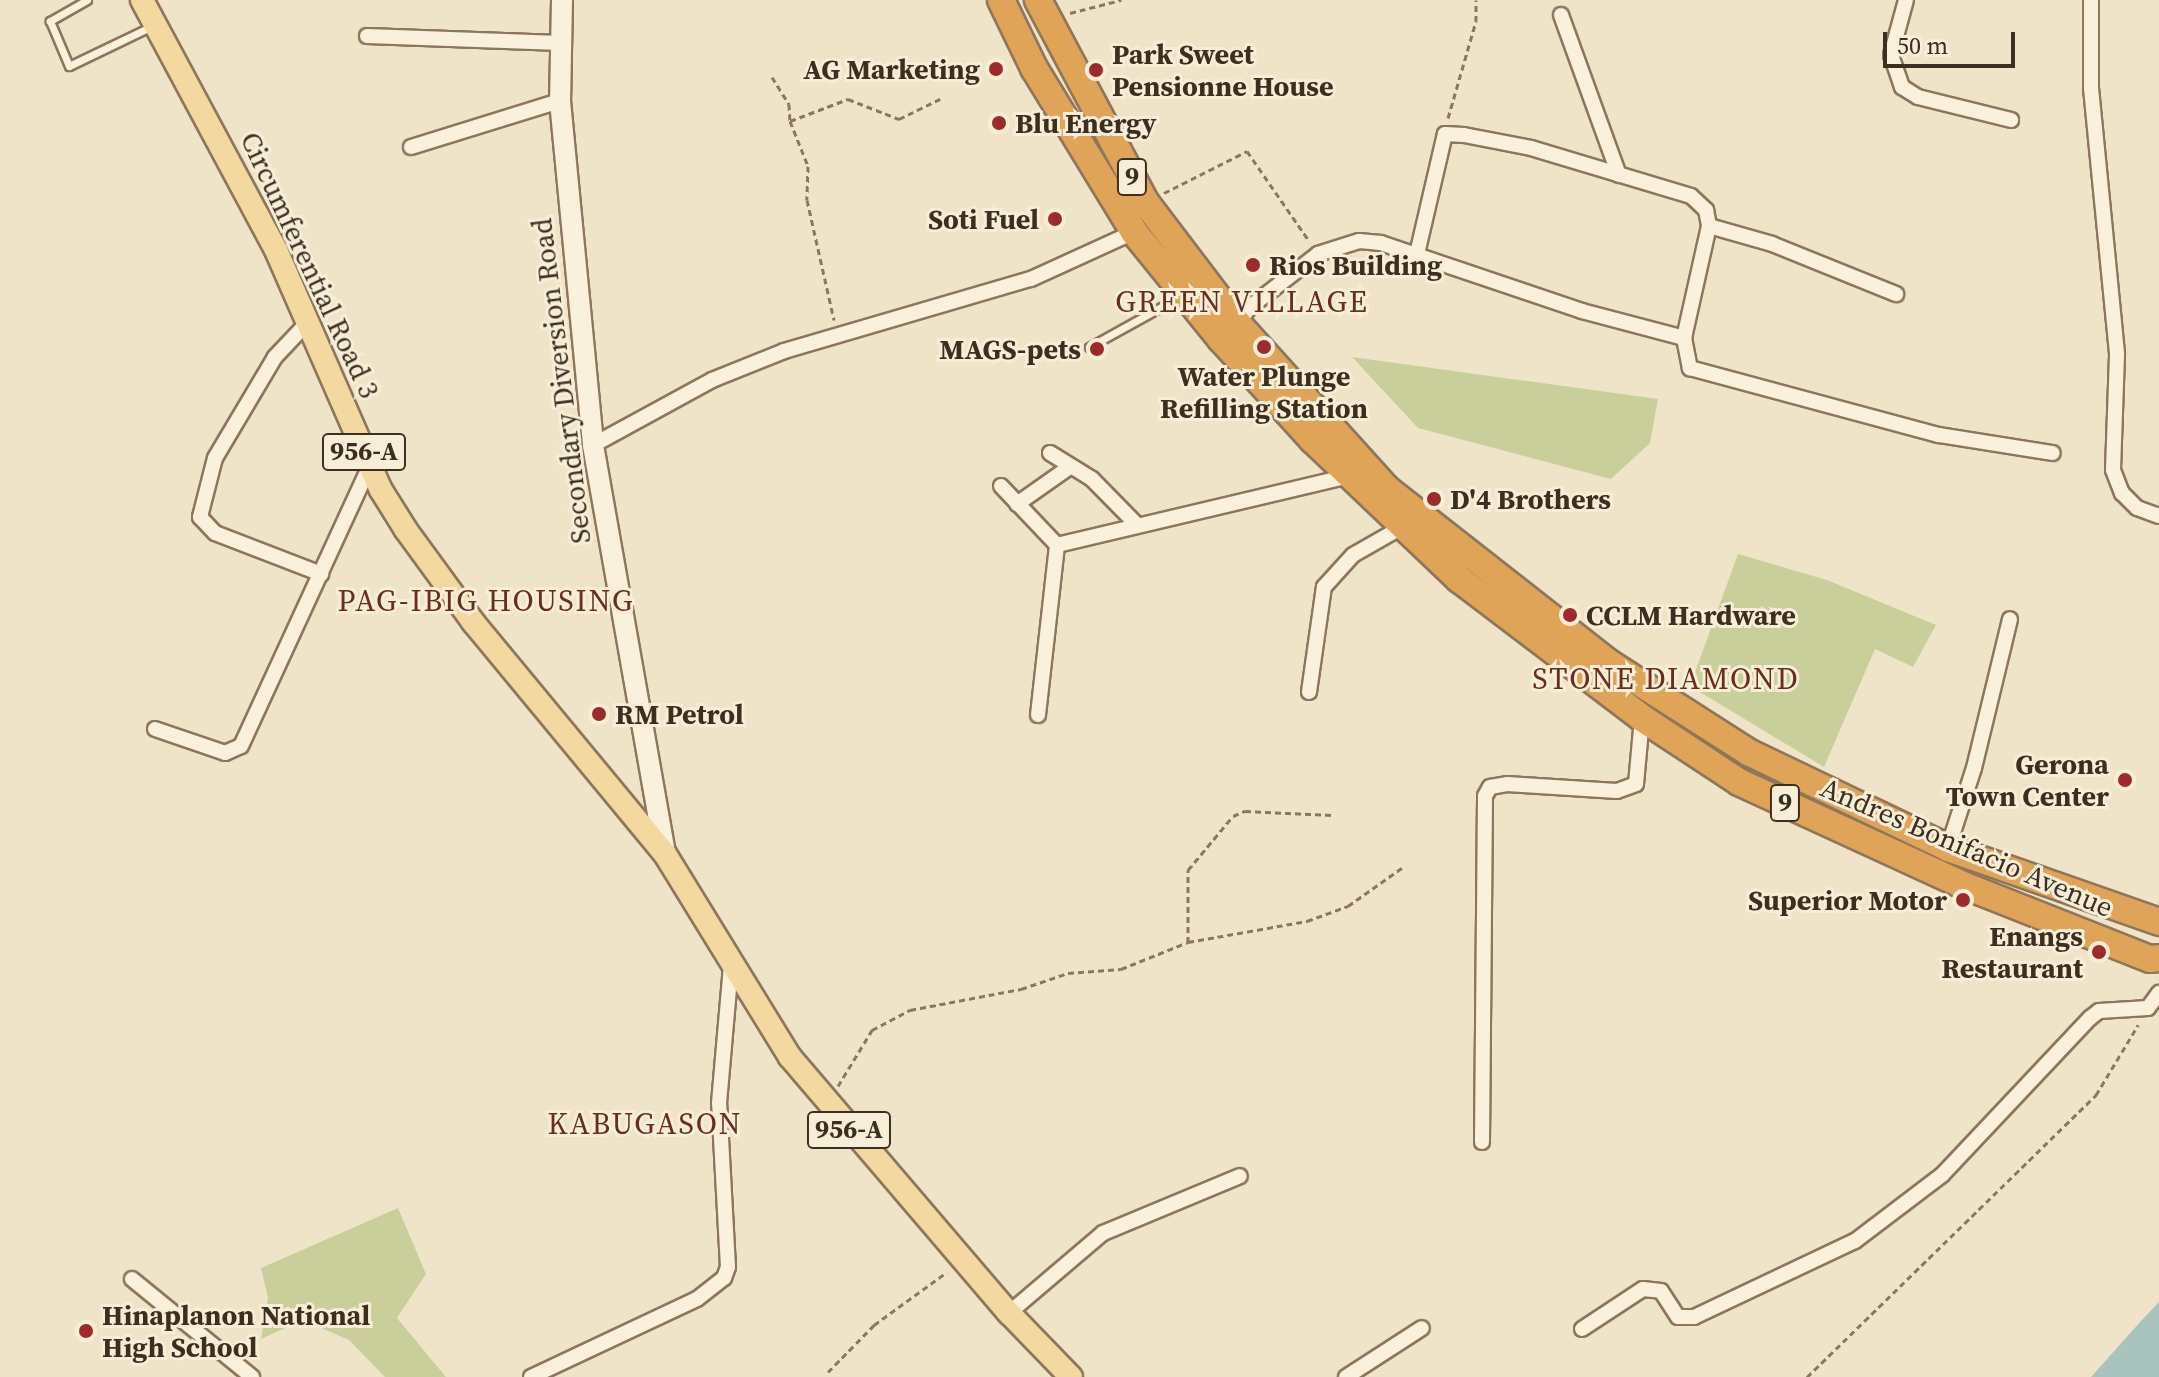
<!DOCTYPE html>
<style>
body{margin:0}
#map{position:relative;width:2159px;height:1377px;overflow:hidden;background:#f0e4c8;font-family:"Source Serif 4",serif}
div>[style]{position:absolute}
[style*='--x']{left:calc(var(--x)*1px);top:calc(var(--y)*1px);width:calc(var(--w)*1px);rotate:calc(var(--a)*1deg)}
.green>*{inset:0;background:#c9cf9b}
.water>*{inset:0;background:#a9c4bc}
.path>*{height:3px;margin-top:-1.5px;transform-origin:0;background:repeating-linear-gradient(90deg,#8d765c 0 6px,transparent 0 10px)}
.roads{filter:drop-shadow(2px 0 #8d765c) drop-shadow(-2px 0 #8d765c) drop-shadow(0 2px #8d765c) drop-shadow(0 -2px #8d765c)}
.lane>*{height:7px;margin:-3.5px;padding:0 3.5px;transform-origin:3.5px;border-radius:3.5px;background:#faf1dc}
.street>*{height:14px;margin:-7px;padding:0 7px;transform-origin:7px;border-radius:7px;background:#faf1dc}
.secondary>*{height:20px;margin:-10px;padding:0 10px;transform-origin:10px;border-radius:10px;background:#faf1dc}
.primary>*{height:22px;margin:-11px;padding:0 11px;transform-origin:11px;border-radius:11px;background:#f3d9a0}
.highway>*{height:26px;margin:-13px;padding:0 13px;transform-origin:13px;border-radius:13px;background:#e0a458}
.dots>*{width:22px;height:22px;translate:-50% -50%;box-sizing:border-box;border:4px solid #f7eed8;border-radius:50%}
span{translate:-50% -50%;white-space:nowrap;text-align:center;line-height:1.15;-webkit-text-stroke:6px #f7eed8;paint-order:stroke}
.shield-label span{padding:2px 6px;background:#f7eed8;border:2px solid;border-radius:6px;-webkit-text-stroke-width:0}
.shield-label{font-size:26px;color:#3d2e20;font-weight:700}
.poi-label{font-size:28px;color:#3d2e20;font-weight:700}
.left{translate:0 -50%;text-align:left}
.right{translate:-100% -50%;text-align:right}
.street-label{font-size:28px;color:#3d2e20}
.neighbourhood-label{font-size:30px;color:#6b2e1e;letter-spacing:2px}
.scale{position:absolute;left:1883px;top:32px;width:132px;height:36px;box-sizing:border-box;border:4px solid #3d2e20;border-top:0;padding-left:10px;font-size:24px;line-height:28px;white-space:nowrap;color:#3d2e20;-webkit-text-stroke:6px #f7eed8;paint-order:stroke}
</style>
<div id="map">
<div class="green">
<div style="clip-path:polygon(1352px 357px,1658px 399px,1650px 443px,1611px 479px,1418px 428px)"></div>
<div style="clip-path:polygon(1738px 554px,1827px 580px,1936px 625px,1913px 667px,1875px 649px,1824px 767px,1690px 686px)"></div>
<div style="clip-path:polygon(398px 1208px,426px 1274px,397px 1318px,446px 1377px,385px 1377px,349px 1340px,303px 1320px,261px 1339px,268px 1298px,261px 1268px)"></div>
</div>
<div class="water">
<div style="clip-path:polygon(2159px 1302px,2159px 1377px,2091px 1377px,2141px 1321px)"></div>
</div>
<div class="path">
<div style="--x:1070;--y:13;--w:53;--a:-14.3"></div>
<div style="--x:772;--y:77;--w:32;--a:58"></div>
<div style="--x:789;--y:104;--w:17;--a:87"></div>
<div style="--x:790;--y:121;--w:62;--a:-20.8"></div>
<div style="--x:848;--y:99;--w:55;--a:21.4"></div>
<div style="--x:899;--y:119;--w:48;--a:-26"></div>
<div style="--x:1448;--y:118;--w:101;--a:-73.9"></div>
<div style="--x:1476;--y:21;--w:21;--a:-90"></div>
<div style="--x:790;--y:121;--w:48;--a:68.2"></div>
<div style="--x:808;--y:166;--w:34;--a:92"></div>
<div style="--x:807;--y:200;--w:123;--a:77.3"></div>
<div style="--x:1164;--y:193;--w:93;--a:-26.8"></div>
<div style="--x:1247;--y:151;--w:109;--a:55.4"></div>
<div style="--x:1188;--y:942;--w:121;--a:-10"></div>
<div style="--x:1307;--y:921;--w:44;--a:-20.1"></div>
<div style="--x:1348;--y:906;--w:67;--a:-35.3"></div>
<div style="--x:838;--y:1086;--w:66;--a:-58.7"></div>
<div style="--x:872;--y:1030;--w:43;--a:-27.8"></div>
<div style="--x:910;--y:1010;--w:113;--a:-10.7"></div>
<div style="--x:1021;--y:989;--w:50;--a:-18.8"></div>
<div style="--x:1068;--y:973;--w:53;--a:-4.3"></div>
<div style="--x:1121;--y:969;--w:72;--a:-21.9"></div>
<div style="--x:1188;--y:942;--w:72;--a:-90"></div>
<div style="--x:1188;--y:870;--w:70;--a:-50.2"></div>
<div style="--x:1233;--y:816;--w:13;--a:-23"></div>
<div style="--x:1245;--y:811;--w:88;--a:2.6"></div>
<div style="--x:828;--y:1372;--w:66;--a:-45.6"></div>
<div style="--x:874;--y:1325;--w:90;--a:-36"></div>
<div style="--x:1807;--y:1377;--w:404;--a:-44.3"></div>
<div style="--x:2096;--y:1095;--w:82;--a:-59"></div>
</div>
<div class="roads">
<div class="lane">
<div style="--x:87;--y:0;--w:43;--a:150.4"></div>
<div style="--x:50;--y:21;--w:49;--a:67.1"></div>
<div style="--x:69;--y:66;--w:92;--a:-25.7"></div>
<div style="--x:1089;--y:347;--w:105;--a:-29"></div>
</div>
<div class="street">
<div style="--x:1906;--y:0;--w:57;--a:105.3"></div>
<div style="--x:1891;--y:55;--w:34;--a:71"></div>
<div style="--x:1902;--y:87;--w:19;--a:32"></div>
<div style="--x:1918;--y:97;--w:96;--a:13.9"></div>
<div style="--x:2091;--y:0;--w:88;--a:90"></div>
<div style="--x:2091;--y:88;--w:268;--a:84.4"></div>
<div style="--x:2117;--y:355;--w:115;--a:92"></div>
<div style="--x:2113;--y:470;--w:25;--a:69"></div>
<div style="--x:2122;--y:493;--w:21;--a:45"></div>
<div style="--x:2137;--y:508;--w:23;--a:20"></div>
<div style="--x:1561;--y:15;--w:170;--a:70.1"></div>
<div style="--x:367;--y:36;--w:193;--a:2.1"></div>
<div style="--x:411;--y:147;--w:156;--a:-17.2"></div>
<div style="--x:1709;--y:226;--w:115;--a:102.6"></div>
<div style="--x:1684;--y:338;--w:31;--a:79"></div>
<div style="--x:1690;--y:368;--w:258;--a:15.1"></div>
<div style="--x:1939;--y:435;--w:115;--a:9"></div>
<div style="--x:1417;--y:254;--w:123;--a:-76.9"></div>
<div style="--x:1445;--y:134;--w:19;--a:3"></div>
<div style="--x:1464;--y:135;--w:68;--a:11"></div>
<div style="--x:1531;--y:148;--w:167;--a:16.7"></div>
<div style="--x:1691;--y:196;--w:21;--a:43"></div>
<div style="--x:1706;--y:210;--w:16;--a:79"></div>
<div style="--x:1709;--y:226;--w:66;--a:15.9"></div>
<div style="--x:1772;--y:244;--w:134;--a:22"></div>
<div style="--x:309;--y:321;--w:50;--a:133.4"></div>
<div style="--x:275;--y:357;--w:117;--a:120.7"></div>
<div style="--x:215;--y:458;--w:61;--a:104.3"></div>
<div style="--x:200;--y:517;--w:22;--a:47"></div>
<div style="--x:215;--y:533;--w:114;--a:21.1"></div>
<div style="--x:1236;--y:326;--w:24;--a:-54"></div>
<div style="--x:1250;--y:307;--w:86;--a:-37.9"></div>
<div style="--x:1318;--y:254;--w:43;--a:-17.6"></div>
<div style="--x:1359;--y:241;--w:22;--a:5"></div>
<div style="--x:1381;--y:243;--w:212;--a:18.7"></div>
<div style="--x:1582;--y:311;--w:106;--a:14.8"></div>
<div style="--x:593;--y:445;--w:136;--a:-28.6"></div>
<div style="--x:712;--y:380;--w:78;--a:-21.9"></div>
<div style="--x:784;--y:351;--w:257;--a:-16.3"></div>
<div style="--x:1031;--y:279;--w:113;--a:-24.5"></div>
<div style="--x:1050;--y:453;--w:49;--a:31.8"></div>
<div style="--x:1092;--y:479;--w:64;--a:45.6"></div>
<div style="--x:1001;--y:486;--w:81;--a:46.5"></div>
<div style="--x:1017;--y:504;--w:66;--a:-35.1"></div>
<div style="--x:1309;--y:692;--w:106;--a:-81.9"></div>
<div style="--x:1324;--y:587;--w:43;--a:-47.8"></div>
<div style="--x:1353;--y:555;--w:56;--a:-29.7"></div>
<div style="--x:1038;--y:715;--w:171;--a:-83.6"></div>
<div style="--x:1057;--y:545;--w:299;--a:-13.3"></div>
<div style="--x:155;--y:729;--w:74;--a:18.9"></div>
<div style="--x:225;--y:753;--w:17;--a:-24"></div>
<div style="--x:241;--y:746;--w:309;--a:-65.3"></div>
<div style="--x:1947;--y:851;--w:87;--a:-72"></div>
<div style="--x:1974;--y:768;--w:153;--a:-76.4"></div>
<div style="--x:1482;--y:1142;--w:346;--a:-89.5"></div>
<div style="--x:1485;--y:796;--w:10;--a:-61"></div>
<div style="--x:1490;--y:787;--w:17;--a:-10"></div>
<div style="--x:1507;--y:784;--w:110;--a:3.6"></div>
<div style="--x:1617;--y:791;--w:20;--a:-20"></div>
<div style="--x:1636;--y:784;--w:66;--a:-84.8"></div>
<div style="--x:132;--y:1279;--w:155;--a:39.2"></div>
<div style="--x:1009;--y:1313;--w:123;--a:-40.4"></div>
<div style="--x:1103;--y:1233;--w:148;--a:-22.6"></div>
<div style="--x:1582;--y:1329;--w:73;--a:-33.3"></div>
<div style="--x:1643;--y:1289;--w:18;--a:6"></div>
<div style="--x:1661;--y:1291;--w:31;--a:57"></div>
<div style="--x:1678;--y:1317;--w:16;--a:0"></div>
<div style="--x:1694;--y:1317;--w:178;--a:-25.3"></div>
<div style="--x:1855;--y:1241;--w:109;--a:-37.2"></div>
<div style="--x:1942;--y:1175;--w:216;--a:-46.7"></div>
<div style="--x:2090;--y:1018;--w:11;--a:-38"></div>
<div style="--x:2099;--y:1011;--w:49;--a:-3.5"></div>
<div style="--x:2148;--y:1008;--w:19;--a:-54"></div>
<div style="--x:531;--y:1377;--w:183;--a:-25.2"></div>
<div style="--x:697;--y:1299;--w:34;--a:-38"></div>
<div style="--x:724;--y:1278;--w:12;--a:-70"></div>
<div style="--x:728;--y:1267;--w:164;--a:-93.1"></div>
<div style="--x:719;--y:1103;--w:137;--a:-85"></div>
<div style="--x:1346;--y:1377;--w:90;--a:-32.8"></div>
</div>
<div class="secondary">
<div style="--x:562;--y:0;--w:101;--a:91.1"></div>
<div style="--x:560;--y:101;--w:346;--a:84.5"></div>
<div style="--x:593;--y:445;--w:415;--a:80"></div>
</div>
<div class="primary">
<div style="--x:142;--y:0;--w:284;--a:61.8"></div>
<div style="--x:276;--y:250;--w:262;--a:66.4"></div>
<div style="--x:381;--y:490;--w:47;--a:58"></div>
<div style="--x:406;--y:530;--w:114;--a:53.9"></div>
<div style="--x:473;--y:622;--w:301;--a:50.4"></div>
<div style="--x:665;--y:854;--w:238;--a:58.4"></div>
<div style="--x:790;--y:1057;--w:337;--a:49.5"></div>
<div style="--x:1009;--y:1313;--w:89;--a:45.9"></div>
</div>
<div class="highway">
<div style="--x:1001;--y:0;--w:76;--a:64.1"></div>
<div style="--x:1034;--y:68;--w:192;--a:58.6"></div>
<div style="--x:1134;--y:232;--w:138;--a:50.9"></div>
<div style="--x:1221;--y:339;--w:137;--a:47.7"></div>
<div style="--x:1313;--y:440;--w:202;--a:43.6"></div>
<div style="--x:1459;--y:579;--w:230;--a:37.2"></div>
<div style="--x:1642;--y:718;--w:116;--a:33.4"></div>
<div style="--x:1739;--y:782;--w:247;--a:24.7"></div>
<div style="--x:1963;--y:885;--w:201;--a:21.6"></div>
<div style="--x:2150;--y:959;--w:9;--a:-6"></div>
<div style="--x:1038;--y:0;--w:230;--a:62"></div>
<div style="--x:1146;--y:203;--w:152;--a:52.8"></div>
<div style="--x:1238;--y:324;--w:222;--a:47.9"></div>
<div style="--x:1387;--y:489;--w:282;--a:38.1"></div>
<div style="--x:1609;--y:663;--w:165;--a:32.6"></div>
<div style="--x:1748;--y:752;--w:222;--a:25.6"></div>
<div style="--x:1948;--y:848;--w:224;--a:19.3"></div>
</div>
</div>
<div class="dots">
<div style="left:996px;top:69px;background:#9e2a2b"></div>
<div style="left:1096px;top:70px;background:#9e2a2b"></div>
<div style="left:999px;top:123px;background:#9e2a2b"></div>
<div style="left:1055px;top:219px;background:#9e2a2b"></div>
<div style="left:1253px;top:265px;background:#9e2a2b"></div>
<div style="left:1264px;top:347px;background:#9e2a2b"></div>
<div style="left:1097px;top:349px;background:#9e2a2b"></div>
<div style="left:1434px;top:499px;background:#9e2a2b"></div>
<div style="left:1570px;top:615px;background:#9e2a2b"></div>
<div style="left:599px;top:714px;background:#9e2a2b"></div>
<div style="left:2125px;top:780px;background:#9e2a2b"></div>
<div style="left:1963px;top:900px;background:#9e2a2b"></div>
<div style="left:2099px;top:952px;background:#9e2a2b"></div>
<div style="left:86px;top:1331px;background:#9e2a2b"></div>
</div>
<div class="shield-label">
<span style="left:1132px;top:177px">9</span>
<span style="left:364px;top:452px">956-A</span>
<span style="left:1785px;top:803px">9</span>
<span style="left:849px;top:1130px">956-A</span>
</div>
<div class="poi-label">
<span class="left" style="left:1112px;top:70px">Park Sweet<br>Pensionne House</span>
<span class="right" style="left:980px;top:69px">AG Marketing</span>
<span class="left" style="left:1015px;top:123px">Blu Energy</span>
<span class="right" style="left:1039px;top:219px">Soti Fuel</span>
<span class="left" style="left:1269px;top:265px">Rios Building</span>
<span class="right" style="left:1081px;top:349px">MAGS-pets</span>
<span style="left:1264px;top:392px">Water Plunge<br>Refilling Station</span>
<span class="left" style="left:1450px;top:499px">D'4 Brothers</span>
<span class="left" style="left:1586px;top:615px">CCLM Hardware</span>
<span class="left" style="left:615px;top:714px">RM Petrol</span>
<span class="right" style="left:2109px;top:780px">Gerona<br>Town Center</span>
<span class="right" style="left:1947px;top:900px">Superior Motor</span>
<span class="right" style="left:2083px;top:952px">Enangs<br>Restaurant</span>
<span class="left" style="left:102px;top:1331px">Hinaplanon National<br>High School</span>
</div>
<div class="street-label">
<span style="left:310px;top:265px;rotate:65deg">Circumferential Road 3</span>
<span style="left:561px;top:381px;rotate:-97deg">Secondary Diversion Road</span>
<span style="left:1967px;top:847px;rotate:23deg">Andres Bonifacio Avenue</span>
</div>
<div class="neighbourhood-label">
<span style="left:1242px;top:302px">GREEN VILLAGE</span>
<span style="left:486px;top:601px">PAG-IBIG HOUSING</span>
<span style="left:1666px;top:679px">STONE DIAMOND</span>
<span style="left:645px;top:1124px">KABUGASON</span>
</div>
<div class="scale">50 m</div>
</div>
